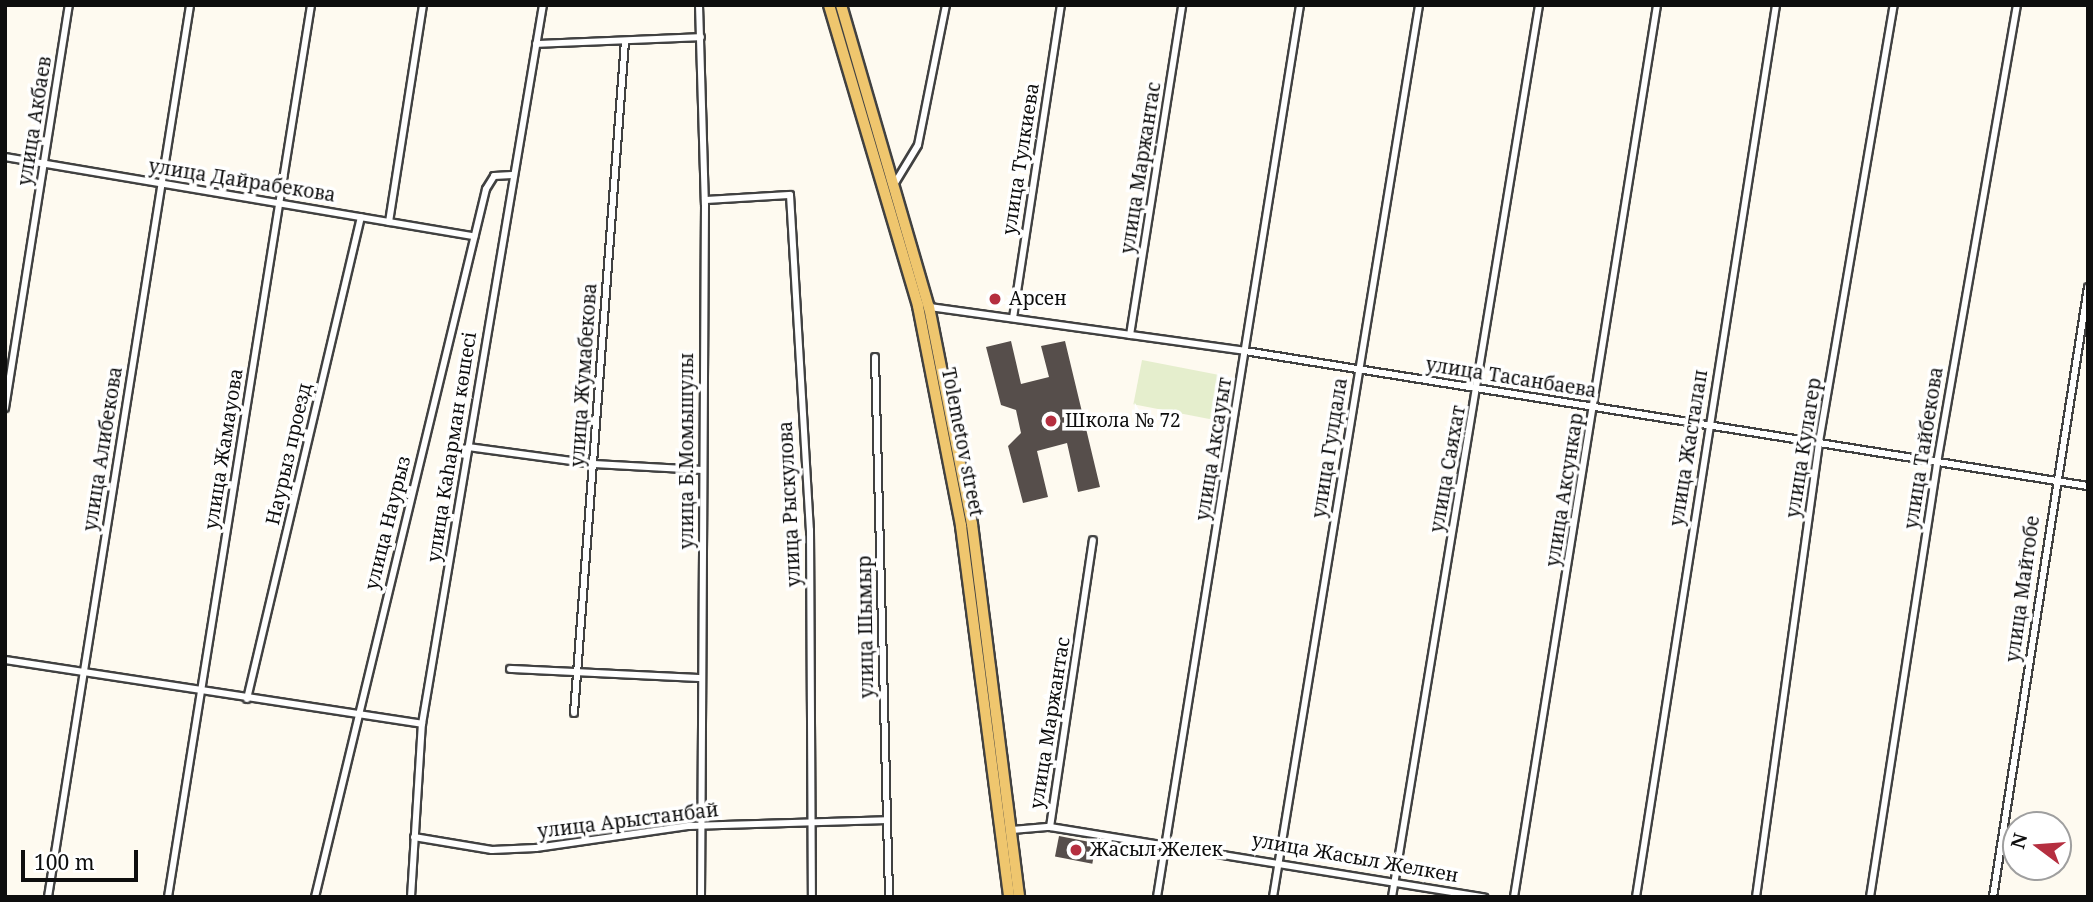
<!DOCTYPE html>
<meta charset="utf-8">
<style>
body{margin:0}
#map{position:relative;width:2093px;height:902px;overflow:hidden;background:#fefaf0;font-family:"Noto Serif",serif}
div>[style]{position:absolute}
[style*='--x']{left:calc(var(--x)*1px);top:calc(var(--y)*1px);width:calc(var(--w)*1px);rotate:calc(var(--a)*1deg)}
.pitch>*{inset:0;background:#e5eecd;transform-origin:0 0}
.building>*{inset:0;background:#564e4b;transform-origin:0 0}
.roads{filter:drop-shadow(2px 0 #414141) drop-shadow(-2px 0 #414141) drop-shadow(0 2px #414141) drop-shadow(0 -2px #414141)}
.street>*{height:6px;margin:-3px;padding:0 3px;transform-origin:3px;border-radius:3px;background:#fff}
.primary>*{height:10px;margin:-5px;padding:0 5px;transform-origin:5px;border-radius:5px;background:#efc66e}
.dots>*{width:19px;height:19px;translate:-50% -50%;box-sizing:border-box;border:4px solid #fff;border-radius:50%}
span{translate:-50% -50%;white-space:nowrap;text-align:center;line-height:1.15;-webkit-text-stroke:7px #fff;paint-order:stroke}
.street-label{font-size:19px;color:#0e0e0e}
.poi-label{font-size:19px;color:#0e0e0e}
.left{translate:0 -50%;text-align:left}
.frame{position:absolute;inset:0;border:7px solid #0e0e0e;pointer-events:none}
.north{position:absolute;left:2002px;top:811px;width:70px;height:70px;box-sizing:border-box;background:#fff;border:2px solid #9f9f9f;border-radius:50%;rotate:286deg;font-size:19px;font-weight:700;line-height:28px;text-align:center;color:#0e0e0e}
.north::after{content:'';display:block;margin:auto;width:24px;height:32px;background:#b52f40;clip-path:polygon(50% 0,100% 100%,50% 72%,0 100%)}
.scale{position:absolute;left:21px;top:850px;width:117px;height:32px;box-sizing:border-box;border:4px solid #0e0e0e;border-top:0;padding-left:9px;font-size:21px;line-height:24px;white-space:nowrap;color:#0e0e0e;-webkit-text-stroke:5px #fff;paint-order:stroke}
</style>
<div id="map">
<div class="pitch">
<div style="left:1142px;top:360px;width:80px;height:45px;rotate:11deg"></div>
</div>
<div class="building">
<div style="clip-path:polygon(1011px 341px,1021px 384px,1049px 377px,1041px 346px,1065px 341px,1100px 487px,1078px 492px,1067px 443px,1037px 451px,1048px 497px,1023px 503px,1008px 446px,1021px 433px,1016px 410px,1001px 405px,986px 347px)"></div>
<div style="left:1059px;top:836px;width:38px;height:21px;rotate:11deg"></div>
</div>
<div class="roads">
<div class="street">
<div style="--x:699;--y:5;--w:200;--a:88.3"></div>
<div style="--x:705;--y:205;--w:692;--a:90.33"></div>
<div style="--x:536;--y:44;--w:165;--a:-2.4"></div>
<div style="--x:5;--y:157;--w:476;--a:9.6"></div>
<div style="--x:895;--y:183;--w:44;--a:-58.8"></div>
<div style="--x:918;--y:145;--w:143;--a:-78.7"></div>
<div style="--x:705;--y:200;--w:85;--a:-3.4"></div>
<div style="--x:790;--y:195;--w:336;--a:86.6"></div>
<div style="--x:810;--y:530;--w:367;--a:89.7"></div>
<div style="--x:389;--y:222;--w:220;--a:-81.1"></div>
<div style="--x:929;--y:307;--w:319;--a:7.9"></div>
<div style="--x:1245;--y:351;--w:854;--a:9.1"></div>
<div style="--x:1013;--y:318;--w:317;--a:-81.3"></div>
<div style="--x:1130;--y:335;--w:334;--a:-81"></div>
<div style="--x:875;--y:357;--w:540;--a:88.51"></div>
<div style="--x:5;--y:408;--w:408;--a:-81"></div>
<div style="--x:468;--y:447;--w:127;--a:7.7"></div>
<div style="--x:594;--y:464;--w:109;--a:3.2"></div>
<div style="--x:5;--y:660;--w:422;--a:8.7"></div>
<div style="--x:510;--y:669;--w:191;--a:2.7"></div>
<div style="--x:247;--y:699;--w:495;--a:-76.7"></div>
<div style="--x:574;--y:713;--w:674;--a:-85.66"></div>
<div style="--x:1050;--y:827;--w:290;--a:-81.5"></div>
<div style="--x:1012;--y:830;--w:38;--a:-5"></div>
<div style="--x:1050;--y:827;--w:440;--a:9.2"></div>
<div style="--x:414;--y:837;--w:79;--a:9.5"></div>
<div style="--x:492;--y:850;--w:44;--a:-2.6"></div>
<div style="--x:536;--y:848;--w:155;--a:-8.2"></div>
<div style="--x:689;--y:826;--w:198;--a:-1.7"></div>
<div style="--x:48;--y:897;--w:903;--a:-80.95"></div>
<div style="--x:168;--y:897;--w:903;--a:-80.89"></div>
<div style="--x:315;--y:897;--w:728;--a:-76.42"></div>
<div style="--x:486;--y:189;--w:15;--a:-58"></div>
<div style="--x:494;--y:176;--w:18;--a:-3"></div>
<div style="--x:411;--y:897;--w:173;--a:-86.4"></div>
<div style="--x:422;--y:724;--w:729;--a:-80.45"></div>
<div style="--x:1157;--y:897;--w:903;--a:-80.89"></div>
<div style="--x:1273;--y:897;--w:904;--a:-80.7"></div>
<div style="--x:1392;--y:897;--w:904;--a:-80.64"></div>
<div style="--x:1514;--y:897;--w:903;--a:-80.89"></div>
<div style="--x:1636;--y:897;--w:903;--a:-81.08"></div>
<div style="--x:1756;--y:897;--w:459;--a:-82.1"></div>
<div style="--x:1819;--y:442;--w:443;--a:-80.3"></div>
<div style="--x:1870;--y:897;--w:439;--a:-81.2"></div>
<div style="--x:1937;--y:463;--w:465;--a:-80.1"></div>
<div style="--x:1993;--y:897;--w:617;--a:-81.15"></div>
</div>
<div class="primary">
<div style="--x:829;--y:5;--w:314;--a:73.5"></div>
<div style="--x:918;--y:306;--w:224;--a:78.9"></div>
<div style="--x:961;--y:526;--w:374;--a:82.6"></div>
<div style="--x:841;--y:5;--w:315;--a:73.8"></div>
<div style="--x:929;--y:307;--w:221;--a:78.8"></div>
<div style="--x:972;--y:524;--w:376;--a:82.8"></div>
</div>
</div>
<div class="dots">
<div style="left:995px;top:299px;background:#b52f40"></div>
<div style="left:1051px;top:421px;background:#b52f40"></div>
<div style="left:1076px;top:850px;background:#b52f40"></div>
</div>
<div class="street-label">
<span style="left:35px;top:121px;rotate:-81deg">улица Акбаев</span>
<span style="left:1021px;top:159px;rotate:-81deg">улица Тулкиева</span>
<span style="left:1141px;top:168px;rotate:-81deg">улица Маржантас</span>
<span style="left:242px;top:181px;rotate:9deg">улица Дайрабекова</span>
<span style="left:584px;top:375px;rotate:-86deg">улица Жумабекова</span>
<span style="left:1511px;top:378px;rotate:9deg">улица Тасанбаева</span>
<span style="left:962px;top:442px;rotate:79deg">Tolemetov street</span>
<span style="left:452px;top:447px;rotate:-81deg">улица Каһарман көшесі</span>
<span style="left:1330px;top:448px;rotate:-81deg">улица Гулдала</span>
<span style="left:1689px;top:448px;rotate:-81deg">улица Жасталап</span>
<span style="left:1804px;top:448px;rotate:-81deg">улица Кулагер</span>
<span style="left:1924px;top:448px;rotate:-81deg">улица Тайбекова</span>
<span style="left:103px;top:449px;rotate:-81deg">улица Алибекова</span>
<span style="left:224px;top:449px;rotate:-81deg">улица Жамауова</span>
<span style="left:1214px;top:449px;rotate:-81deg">улица Аксауыт</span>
<span style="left:687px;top:451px;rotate:-90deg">улица Б.Момышулы</span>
<span style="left:289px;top:454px;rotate:-77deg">Наурыз проезд</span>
<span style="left:1448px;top:469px;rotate:-80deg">улица Саяхат</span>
<span style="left:1565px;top:490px;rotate:-81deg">улица Аксункар</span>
<span style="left:790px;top:504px;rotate:-93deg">улица Рыскулова</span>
<span style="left:388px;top:523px;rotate:-76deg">улица Наурыз</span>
<span style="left:2023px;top:589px;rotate:-82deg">улица Майтобе</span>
<span style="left:866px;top:627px;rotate:-91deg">улица Шымыр</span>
<span style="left:1050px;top:723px;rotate:-81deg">улица Маржантас</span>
<span style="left:628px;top:821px;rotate:-7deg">улица Арыстанбай</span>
<span style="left:1355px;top:858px;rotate:10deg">улица Жасыл Желкен</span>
</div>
<div class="poi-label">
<span class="left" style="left:1009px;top:299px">Арсен</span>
<span class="left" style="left:1065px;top:421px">Школа № 72</span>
<span class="left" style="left:1090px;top:850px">Жасыл Желек</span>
</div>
<div class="frame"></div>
<div class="north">N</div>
<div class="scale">100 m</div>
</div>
